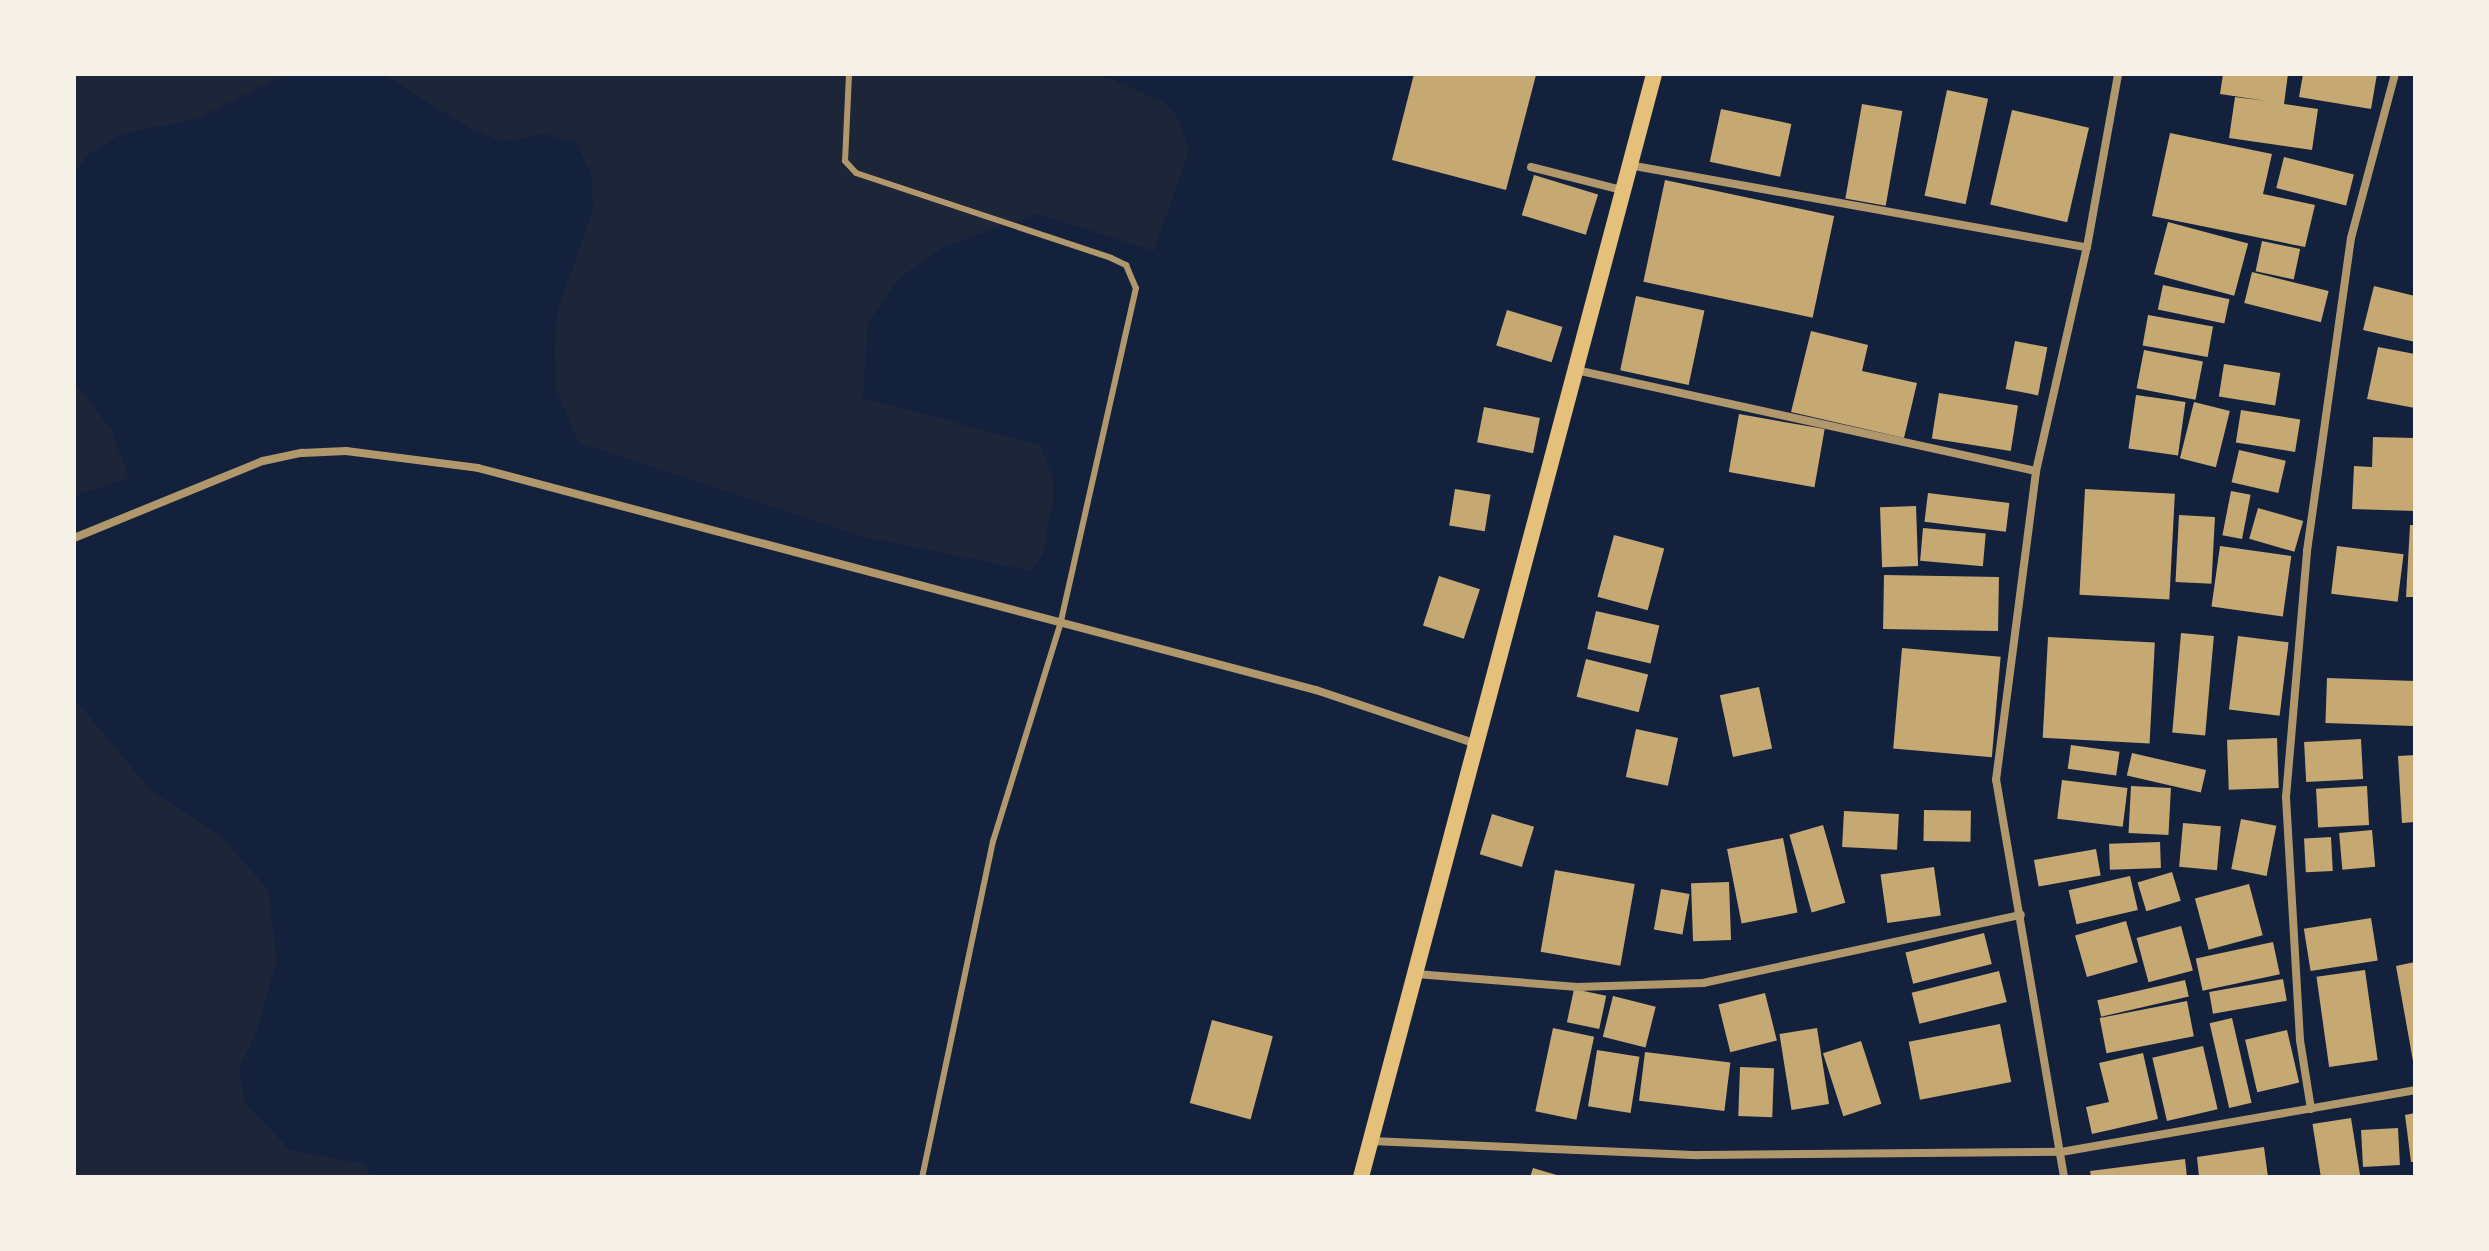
<!DOCTYPE html>
<style>
body{margin:0}
#map{position:relative;width:2489px;height:1251px;overflow:hidden;background:#14213d;font-family:"Work Sans",sans-serif}
div>[style]{position:absolute}
[style*='--x']{left:calc(var(--x)*1px);top:calc(var(--y)*1px);width:calc(var(--w)*1px);rotate:calc(var(--a)*1deg)}
.green>*{inset:0;background:#1d2539}
.building>*{inset:0;background:#c6a872;transform-origin:0 0}
.service>*{height:6px;margin:-3px;padding:0 3px;transform-origin:3px;border-radius:3px;background:#b1986c}
.minor>*{height:8px;margin:-4px;padding:0 4px;transform-origin:4px;border-radius:4px;background:#b1986c}
.secondary>*{height:16px;margin:-8px;padding:0 8px;transform-origin:8px;border-radius:8px;background:#e5c07b}
span{translate:-50% -50%;white-space:nowrap;text-align:center;line-height:1.15;-webkit-text-stroke:8px #f6f1e7;paint-order:stroke}
.frame{position:absolute;inset:0;border:76px solid #f6f1e7;pointer-events:none}
</style>
<div id="map">
<div class="green">
<div style="clip-path:polygon(74px 74px,287px 74px,197px 119px,120px 134px,89px 154px,74px 173px)"></div>
<div style="clip-path:polygon(383px 74px,1099px 74px,1163px 102px,1176px 115px,1189px 150px,1154px 251px,1038px 214px,946px 246px,899px 278px,868px 323px,863px 398px,1040px 445px,1053px 479px,1053px 500px,1043px 555px,1031px 571px,864px 537px,578px 442px,556px 388px,555px 350px,557px 313px,593px 210px,591px 174px,576px 142px,543px 134px,502px 142px,466px 126px)"></div>
<div style="clip-path:polygon(74px 381px,111px 429px,129px 478px,74px 496px)"></div>
<div style="clip-path:polygon(74px 698px,151px 791px,217px 833px,268px 889px,277px 961px,255px 1035px,239px 1068px,245px 1103px,290px 1150px,365px 1164px,371px 1177px,74px 1177px)"></div>
</div>
<div class="building">
<div style="clip-path:polygon(1414px 74px,1536px 75px,1506px 190px,1392px 160px)"></div>
<div style="clip-path:polygon(2223px 74px,2288px 74px,2284px 104px,2318px 109px,2312px 150px,2229px 138px,2235px 97px,2267px 101px,2220px 94px)"></div>
<div style="clip-path:polygon(2303px 74px,2377px 74px,2371px 109px,2299px 97px)"></div>
<div style="left:1947px;top:90px;width:42px;height:108px;rotate:12deg"></div>
<div style="left:1862px;top:104px;width:41px;height:96px;rotate:10deg"></div>
<div style="left:1721px;top:109px;width:72px;height:54px;rotate:12deg"></div>
<div style="left:2012px;top:110px;width:79px;height:97px;rotate:13deg"></div>
<div style="clip-path:polygon(2170px 133px,2272px 154px,2263px 194px,2315px 205px,2305px 247px,2152px 216px)"></div>
<div style="left:2284px;top:157px;width:72px;height:32px;rotate:14deg"></div>
<div style="left:1534px;top:175px;width:67px;height:42px;rotate:17deg"></div>
<div style="left:1665px;top:180px;width:173px;height:104px;rotate:12deg"></div>
<div style="left:2168px;top:222px;width:83px;height:54px;rotate:15deg"></div>
<div style="left:2262px;top:241px;width:39px;height:31px;rotate:12deg"></div>
<div style="left:2252px;top:272px;width:79px;height:32px;rotate:14deg"></div>
<div style="left:2163px;top:285px;width:68px;height:25px;rotate:12deg"></div>
<div style="clip-path:polygon(2374px 286px,2415px 296px,2415px 342px,2363px 330px)"></div>
<div style="left:1636px;top:296px;width:70px;height:76px;rotate:12deg"></div>
<div style="left:1507px;top:310px;width:58px;height:37px;rotate:17deg"></div>
<div style="left:2148px;top:315px;width:66px;height:31px;rotate:10deg"></div>
<div style="clip-path:polygon(1811px 331px,1868px 345px,1862px 371px,1917px 383px,1904px 438px,1791px 412px)"></div>
<div style="left:2015px;top:341px;width:33px;height:49px;rotate:11deg"></div>
<div style="clip-path:polygon(2378px 347px,2415px 354px,2415px 408px,2367px 399px)"></div>
<div style="left:2144px;top:350px;width:60px;height:39px;rotate:11deg"></div>
<div style="left:2224px;top:364px;width:57px;height:33px;rotate:9deg"></div>
<div style="left:1939px;top:393px;width:80px;height:46px;rotate:9deg"></div>
<div style="left:2136px;top:395px;width:50px;height:54px;rotate:8deg"></div>
<div style="left:2194px;top:402px;width:37px;height:58px;rotate:14deg"></div>
<div style="left:1484px;top:407px;width:57px;height:36px;rotate:11deg"></div>
<div style="left:2241px;top:410px;width:60px;height:33px;rotate:9deg"></div>
<div style="left:1739px;top:414px;width:87px;height:59px;rotate:10deg"></div>
<div style="clip-path:polygon(2373px 437px,2415px 438px,2415px 511px,2352px 509px,2354px 466px,2372px 467px)"></div>
<div style="left:2239px;top:450px;width:48px;height:33px;rotate:13deg"></div>
<div style="left:1455px;top:489px;width:36px;height:37px;rotate:9deg"></div>
<div style="left:2085px;top:489px;width:90px;height:106px;rotate:3deg"></div>
<div style="left:2231px;top:491px;width:20px;height:45px;rotate:11deg"></div>
<div style="left:1928px;top:493px;width:82px;height:29px;rotate:7deg"></div>
<div style="left:1916px;top:506px;width:60px;height:36px;rotate:88deg"></div>
<div style="left:2258px;top:508px;width:47px;height:32px;rotate:16deg"></div>
<div style="left:2179px;top:515px;width:36px;height:67px;rotate:3deg"></div>
<div style="clip-path:polygon(2410px 525px,2415px 525px,2415px 597px,2406px 597px)"></div>
<div style="left:1923px;top:528px;width:63px;height:33px;rotate:5deg"></div>
<div style="left:1614px;top:535px;width:52px;height:64px;rotate:15deg"></div>
<div style="left:2220px;top:546px;width:72px;height:61px;rotate:8deg"></div>
<div style="left:2337px;top:546px;width:67px;height:48px;rotate:7deg"></div>
<div style="left:1884px;top:575px;width:115px;height:54px;rotate:1deg"></div>
<div style="left:1439px;top:576px;width:43px;height:52px;rotate:18deg"></div>
<div style="left:1596px;top:611px;width:65px;height:39px;rotate:13deg"></div>
<div style="left:2181px;top:633px;width:33px;height:100px;rotate:5deg"></div>
<div style="left:2238px;top:636px;width:51px;height:74px;rotate:7deg"></div>
<div style="left:2048px;top:637px;width:107px;height:101px;rotate:3deg"></div>
<div style="left:1902px;top:648px;width:99px;height:101px;rotate:5deg"></div>
<div style="left:1586px;top:659px;width:64px;height:39px;rotate:14deg"></div>
<div style="left:2327px;top:678px;width:88px;height:45px;rotate:2deg"></div>
<div style="left:1759px;top:687px;width:63px;height:40px;rotate:78deg"></div>
<div style="left:1636px;top:729px;width:43px;height:49px;rotate:12deg"></div>
<div style="left:2277px;top:738px;width:50px;height:50px;rotate:88deg"></div>
<div style="left:2361px;top:739px;width:40px;height:57px;rotate:87deg"></div>
<div style="left:2071px;top:745px;width:49px;height:24px;rotate:8deg"></div>
<div style="left:2132px;top:753px;width:76px;height:23px;rotate:13deg"></div>
<div style="clip-path:polygon(2415px 755px,2415px 822px,2402px 823px,2398px 756px)"></div>
<div style="left:2062px;top:780px;width:66px;height:39px;rotate:7deg"></div>
<div style="left:2131px;top:786px;width:40px;height:47px;rotate:3deg"></div>
<div style="left:2367px;top:786px;width:39px;height:51px;rotate:87deg"></div>
<div style="left:1924px;top:810px;width:47px;height:31px;rotate:1deg"></div>
<div style="left:1844px;top:811px;width:55px;height:36px;rotate:3deg"></div>
<div style="left:1492px;top:814px;width:44px;height:42px;rotate:17deg"></div>
<div style="left:2241px;top:819px;width:36px;height:51px;rotate:11deg"></div>
<div style="left:2183px;top:823px;width:38px;height:44px;rotate:5deg"></div>
<div style="left:1823px;top:825px;width:81px;height:35px;rotate:74deg"></div>
<div style="left:2372px;top:830px;width:37px;height:33px;rotate:85deg"></div>
<div style="left:2331px;top:837px;width:34px;height:27px;rotate:87deg"></div>
<div style="left:1783px;top:838px;width:76px;height:57px;rotate:79deg"></div>
<div style="left:2160px;top:842px;width:26px;height:51px;rotate:88deg"></div>
<div style="left:2096px;top:849px;width:27px;height:63px;rotate:80deg"></div>
<div style="left:1934px;top:867px;width:49px;height:54px;rotate:82deg"></div>
<div style="left:1555px;top:870px;width:81px;height:83px;rotate:10deg"></div>
<div style="left:2172px;top:872px;width:30px;height:36px;rotate:73deg"></div>
<div style="left:2130px;top:876px;width:35px;height:63px;rotate:77deg"></div>
<div style="left:1729px;top:882px;width:58px;height:38px;rotate:88deg"></div>
<div style="left:2249px;top:884px;width:53px;height:56px;rotate:75deg"></div>
<div style="left:1661px;top:889px;width:29px;height:41px;rotate:10deg"></div>
<div style="left:2371px;top:918px;width:43px;height:68px;rotate:81deg"></div>
<div style="left:2126px;top:921px;width:43px;height:53px;rotate:74deg"></div>
<div style="left:2181px;top:926px;width:46px;height:46px;rotate:75deg"></div>
<div style="left:1984px;top:933px;width:32px;height:81px;rotate:76deg"></div>
<div style="left:2273px;top:942px;width:33px;height:79px;rotate:78deg"></div>
<div style="clip-path:polygon(2415px 962px,2415px 1061px,2413px 1061px,2396px 966px)"></div>
<div style="left:2365px;top:970px;width:91px;height:49px;rotate:82deg"></div>
<div style="left:1999px;top:971px;width:32px;height:90px;rotate:76deg"></div>
<div style="left:2283px;top:979px;width:22px;height:75px;rotate:80deg"></div>
<div style="left:2185px;top:980px;width:17px;height:90px;rotate:77deg"></div>
<div style="left:1574px;top:989px;width:33px;height:34px;rotate:12deg"></div>
<div style="left:1765px;top:993px;width:49px;height:48px;rotate:76deg"></div>
<div style="left:1613px;top:996px;width:44px;height:42px;rotate:14deg"></div>
<div style="left:2187px;top:1001px;width:36px;height:89px;rotate:79deg"></div>
<div style="left:2232px;top:1018px;width:87px;height:23px;rotate:77deg"></div>
<div style="left:1212px;top:1020px;width:63px;height:86px;rotate:15deg"></div>
<div style="left:2000px;top:1024px;width:59px;height:93px;rotate:79deg"></div>
<div style="left:1553px;top:1028px;width:42px;height:85px;rotate:12deg"></div>
<div style="left:1817px;top:1028px;width:77px;height:38px;rotate:81deg"></div>
<div style="left:2287px;top:1030px;width:54px;height:43px;rotate:77deg"></div>
<div style="left:1861px;top:1041px;width:66px;height:40px;rotate:72deg"></div>
<div style="left:2203px;top:1046px;width:65px;height:52px;rotate:77deg"></div>
<div style="left:1597px;top:1050px;width:43px;height:57px;rotate:9deg"></div>
<div style="left:1645px;top:1052px;width:86px;height:49px;rotate:7deg"></div>
<div style="clip-path:polygon(2143px 1053px,2158px 1119px,2092px 1134px,2086px 1107px,2109px 1102px,2099px 1063px)"></div>
<div style="left:1740px;top:1067px;width:34px;height:49px;rotate:2deg"></div>
<div style="clip-path:polygon(2415px 1113px,2415px 1162px,2411px 1162px,2405px 1115px)"></div>
<div style="left:2351px;top:1118px;width:60px;height:39px;rotate:81deg"></div>
<div style="left:2398px;top:1128px;width:37px;height:37px;rotate:87deg"></div>
<div style="clip-path:polygon(2264px 1147px,2268px 1177px,2199px 1177px,2197px 1157px)"></div>
<div style="clip-path:polygon(2185px 1159px,2187px 1177px,2091px 1177px,2090px 1171px)"></div>
<div style="clip-path:polygon(1533px 1168px,1560px 1176px,1560px 1177px,1530px 1177px)"></div>
</div>
<div class="service">
<div style="--x:849;--y:74;--w:87;--a:92.6"></div>
<div style="--x:845;--y:161;--w:16;--a:47"></div>
<div style="--x:856;--y:173;--w:269;--a:18.4"></div>
<div style="--x:1111;--y:258;--w:17;--a:25"></div>
<div style="--x:1126;--y:265;--w:25;--a:67"></div>
<div style="--x:1136;--y:288;--w:345;--a:102.7"></div>
<div style="--x:1060;--y:625;--w:226;--a:107.2"></div>
<div style="--x:993;--y:841;--w:343;--a:101.9"></div>
</div>
<div class="minor">
<div style="--x:1629;--y:165;--w:465;--a:10.2"></div>
<div style="--x:1531;--y:167;--w:94;--a:14.2"></div>
<div style="--x:1576;--y:370;--w:471;--a:12.4"></div>
<div style="--x:74;--y:538;--w:204;--a:-22.2"></div>
<div style="--x:263;--y:461;--w:40;--a:-12"></div>
<div style="--x:302;--y:453;--w:44;--a:-2.6"></div>
<div style="--x:346;--y:451;--w:133;--a:7.3"></div>
<div style="--x:478;--y:468;--w:867;--a:14.84"></div>
<div style="--x:1316;--y:690;--w:169;--a:18.6"></div>
<div style="--x:1416;--y:974;--w:162;--a:4.6"></div>
<div style="--x:1577;--y:987;--w:126;--a:-1.8"></div>
<div style="--x:1703;--y:983;--w:325;--a:-12.1"></div>
<div style="--x:2311;--y:1109;--w:70;--a:-99.1"></div>
<div style="--x:2300;--y:1040;--w:243;--a:-93.3"></div>
<div style="--x:2286;--y:797;--w:247;--a:-85.1"></div>
<div style="--x:2307;--y:551;--w:316;--a:-82"></div>
<div style="--x:2351;--y:238;--w:170;--a:-75"></div>
<div style="--x:1372;--y:1141;--w:327;--a:2.5"></div>
<div style="--x:1699;--y:1155;--w:362;--a:-0.5"></div>
<div style="--x:2061;--y:1152;--w:359;--a:-9.9"></div>
<div style="--x:2064;--y:1177;--w:403;--a:-99.7"></div>
<div style="--x:1996;--y:780;--w:312;--a:-82.6"></div>
<div style="--x:2036;--y:471;--w:230;--a:-77.2"></div>
<div style="--x:2087;--y:247;--w:176;--a:-79.8"></div>
</div>
<div class="secondary">
<div style="--x:1361;--y:1177;--w:1141;--a:-75.12"></div>
</div>
<div class="frame"></div>
</div>
